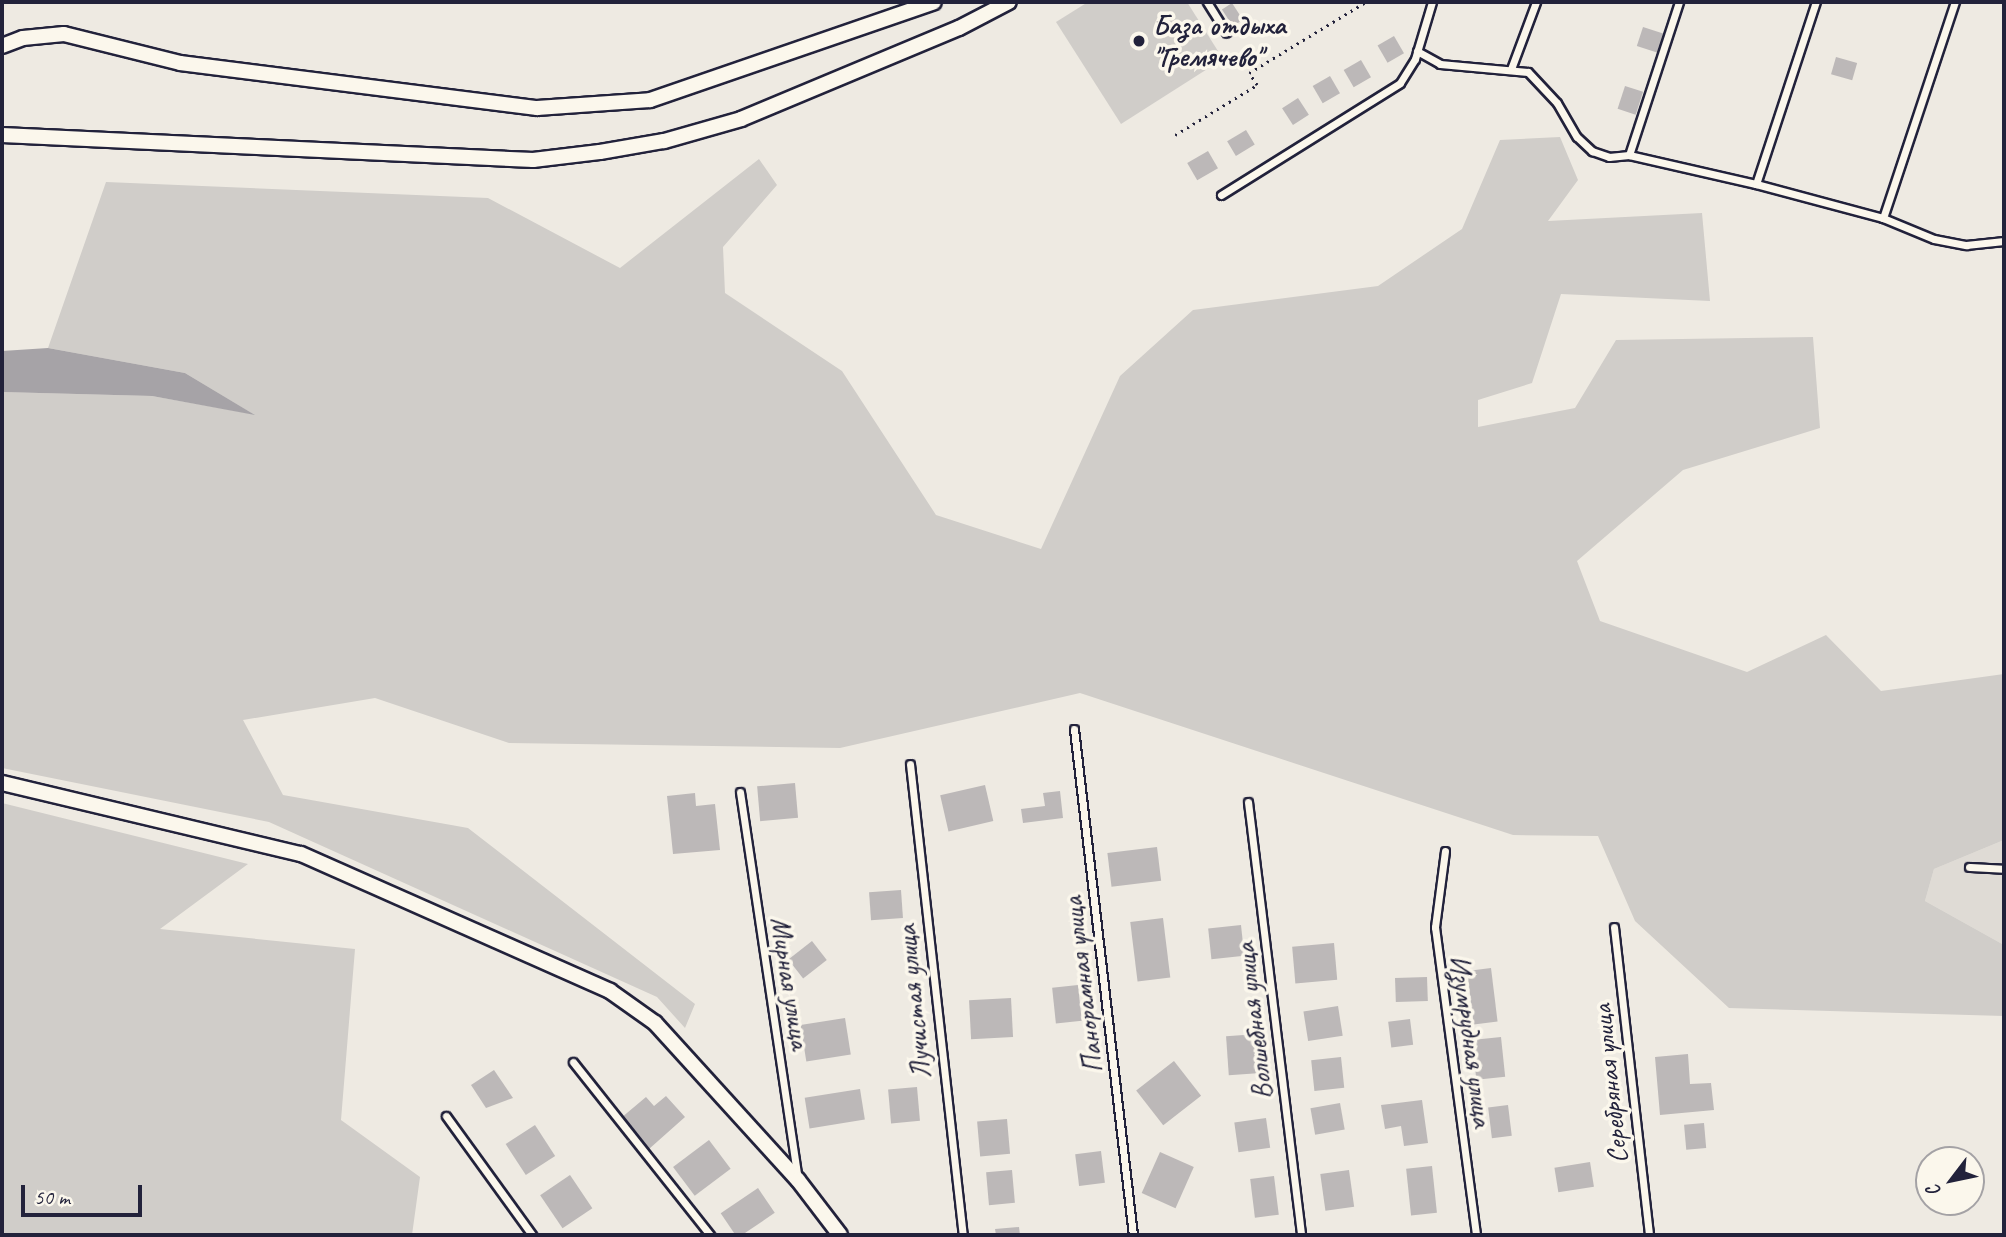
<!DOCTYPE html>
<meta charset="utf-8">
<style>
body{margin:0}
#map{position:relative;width:2006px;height:1237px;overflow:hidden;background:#eeeae2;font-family:Caveat,sans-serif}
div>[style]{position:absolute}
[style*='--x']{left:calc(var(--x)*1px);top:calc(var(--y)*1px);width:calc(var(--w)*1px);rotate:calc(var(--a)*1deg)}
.built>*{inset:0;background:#dfdbd5}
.green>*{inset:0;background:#d0cdc9}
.water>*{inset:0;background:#a6a3a7}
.building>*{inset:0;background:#bcb8b8;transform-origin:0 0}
.path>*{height:2.5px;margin-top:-1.25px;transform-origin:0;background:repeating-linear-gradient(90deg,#22223b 0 2px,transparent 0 7px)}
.roads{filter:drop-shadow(2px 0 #22223b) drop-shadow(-2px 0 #22223b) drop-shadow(0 2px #22223b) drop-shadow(0 -2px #22223b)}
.service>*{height:7px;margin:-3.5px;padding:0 3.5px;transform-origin:3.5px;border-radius:3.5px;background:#fbf7ec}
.minor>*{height:14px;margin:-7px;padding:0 7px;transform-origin:7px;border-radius:7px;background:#fbf7ec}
.dots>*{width:19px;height:19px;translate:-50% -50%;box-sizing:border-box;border:4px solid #fbf7ec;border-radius:50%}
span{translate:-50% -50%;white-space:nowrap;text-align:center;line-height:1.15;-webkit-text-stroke:7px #fbf7ec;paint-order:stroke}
.poi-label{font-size:28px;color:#22223b;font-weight:700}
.left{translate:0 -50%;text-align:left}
.street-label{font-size:28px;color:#22223b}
.frame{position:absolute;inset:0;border:4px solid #22223b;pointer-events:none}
.north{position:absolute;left:1915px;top:1146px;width:70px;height:70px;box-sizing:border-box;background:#fbf7ec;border:2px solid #a4a2a5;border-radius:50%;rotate:238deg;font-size:19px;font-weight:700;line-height:28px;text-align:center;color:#22223b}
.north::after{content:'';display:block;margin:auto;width:24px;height:32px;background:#22223b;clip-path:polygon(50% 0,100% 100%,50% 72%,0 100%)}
.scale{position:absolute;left:21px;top:1185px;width:121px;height:32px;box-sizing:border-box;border:4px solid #22223b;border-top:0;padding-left:9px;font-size:21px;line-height:24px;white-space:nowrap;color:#22223b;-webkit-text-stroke:5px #fbf7ec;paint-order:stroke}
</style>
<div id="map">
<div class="built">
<div style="clip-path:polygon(2004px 840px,2004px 945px,1925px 901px,1934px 869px)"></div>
</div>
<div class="green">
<div style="clip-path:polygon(1088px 2px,1187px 2px,1223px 59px,1121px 124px,1056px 22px)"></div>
<div style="clip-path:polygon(1560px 137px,1578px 180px,1548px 221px,1702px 213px,1710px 301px,1561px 294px,1532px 383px,1478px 400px,1478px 427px,1575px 408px,1616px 340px,1813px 337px,1820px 428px,1683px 470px,1577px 561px,1600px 621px,1747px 672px,1826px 635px,1881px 691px,2004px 674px,2004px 840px,1934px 869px,1925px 901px,2004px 945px,2004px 1016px,1729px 1008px,1635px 921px,1598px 836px,1513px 835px,1080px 693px,840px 748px,509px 743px,375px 698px,243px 720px,283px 795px,468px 828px,695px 1004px,685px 1028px,657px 997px,269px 822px,2px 768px,2px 392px,152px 396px,253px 414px,185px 373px,48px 348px,106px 182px,488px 198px,620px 268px,759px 159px,777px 185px,723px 247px,725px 293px,842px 371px,936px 515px,1041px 549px,1120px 376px,1193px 310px,1378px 286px,1462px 229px,1500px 140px)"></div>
<div style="clip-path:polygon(2px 803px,248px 864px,160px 929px,355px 949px,341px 1120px,420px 1177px,412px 1235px,2px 1235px)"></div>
</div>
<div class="water">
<div style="clip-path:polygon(48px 348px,185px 373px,255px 415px,152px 396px,2px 392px,2px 351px)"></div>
</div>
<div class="building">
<div style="left:1232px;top:3px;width:20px;height:12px;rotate:57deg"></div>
<div style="left:1643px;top:27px;width:22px;height:20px;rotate:18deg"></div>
<div style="left:1394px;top:36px;width:20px;height:19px;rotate:60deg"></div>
<div style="left:1836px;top:57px;width:22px;height:18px;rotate:16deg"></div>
<div style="left:1361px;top:60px;width:20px;height:20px;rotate:60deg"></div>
<div style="left:1330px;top:76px;width:20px;height:20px;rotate:60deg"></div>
<div style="left:1625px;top:86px;width:19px;height:24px;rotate:18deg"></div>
<div style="left:1298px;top:98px;width:20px;height:19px;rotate:57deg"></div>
<div style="left:1246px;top:130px;width:17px;height:22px;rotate:59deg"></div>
<div style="left:1208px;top:151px;width:20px;height:24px;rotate:60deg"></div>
<div style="left:795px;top:783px;width:35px;height:38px;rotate:85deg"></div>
<div style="left:985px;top:785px;width:37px;height:46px;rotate:77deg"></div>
<div style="clip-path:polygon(1060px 791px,1063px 818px,1023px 823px,1021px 809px,1045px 806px,1043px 793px)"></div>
<div style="clip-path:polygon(695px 793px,696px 806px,715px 804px,720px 850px,673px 854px,667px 796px)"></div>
<div style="left:1157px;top:847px;width:34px;height:50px;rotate:83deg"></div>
<div style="left:901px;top:890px;width:28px;height:32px;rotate:86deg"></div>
<div style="left:1163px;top:918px;width:60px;height:33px;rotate:83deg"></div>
<div style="left:1241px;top:925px;width:31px;height:33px;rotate:84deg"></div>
<div style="left:812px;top:941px;width:24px;height:30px;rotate:52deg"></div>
<div style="left:1334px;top:943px;width:37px;height:42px;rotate:85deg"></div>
<div style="left:1491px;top:968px;width:54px;height:24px;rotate:83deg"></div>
<div style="left:1427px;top:977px;width:24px;height:32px;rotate:88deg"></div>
<div style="left:1078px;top:985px;width:36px;height:26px;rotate:84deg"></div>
<div style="left:1011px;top:998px;width:39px;height:42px;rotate:87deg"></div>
<div style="left:1338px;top:1006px;width:30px;height:35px;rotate:81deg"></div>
<div style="left:845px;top:1018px;width:37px;height:45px;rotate:81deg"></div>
<div style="left:1410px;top:1019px;width:26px;height:22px;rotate:83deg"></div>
<div style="left:1258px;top:1034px;width:39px;height:32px;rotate:86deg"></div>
<div style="left:1501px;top:1037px;width:40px;height:29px;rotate:84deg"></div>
<div style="clip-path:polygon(1688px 1054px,1690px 1084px,1711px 1083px,1714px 1110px,1660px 1115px,1655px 1057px)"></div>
<div style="left:1341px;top:1057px;width:31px;height:30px;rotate:84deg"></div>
<div style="left:1174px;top:1061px;width:44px;height:48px;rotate:52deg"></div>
<div style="clip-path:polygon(494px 1070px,513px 1098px,486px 1108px,471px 1085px)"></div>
<div style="left:917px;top:1087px;width:34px;height:29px;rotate:85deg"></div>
<div style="left:860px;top:1089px;width:31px;height:56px;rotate:81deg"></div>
<div style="clip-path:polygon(666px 1096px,685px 1117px,649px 1149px,621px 1118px,646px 1097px,654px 1106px)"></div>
<div style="clip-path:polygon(1422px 1100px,1428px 1143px,1404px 1146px,1401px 1126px,1385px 1129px,1381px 1105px)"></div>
<div style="left:1340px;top:1103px;width:27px;height:30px;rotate:80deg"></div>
<div style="left:1508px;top:1105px;width:31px;height:20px;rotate:83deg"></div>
<div style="left:1266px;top:1118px;width:30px;height:32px;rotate:82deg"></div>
<div style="left:1007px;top:1119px;width:35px;height:30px;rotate:85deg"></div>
<div style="left:1704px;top:1123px;width:25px;height:20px;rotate:85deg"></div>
<div style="left:535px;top:1125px;width:37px;height:35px;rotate:57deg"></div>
<div style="left:709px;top:1140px;width:36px;height:45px;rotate:53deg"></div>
<div style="left:1101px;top:1151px;width:32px;height:26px;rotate:83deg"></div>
<div style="left:1160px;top:1152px;width:37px;height:45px;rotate:24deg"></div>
<div style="left:1590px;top:1162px;width:25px;height:36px;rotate:81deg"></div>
<div style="left:1432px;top:1166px;width:47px;height:26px;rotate:84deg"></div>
<div style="left:1012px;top:1170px;width:33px;height:26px;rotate:85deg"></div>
<div style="left:1349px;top:1170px;width:37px;height:29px;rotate:82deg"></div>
<div style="left:570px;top:1175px;width:40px;height:36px;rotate:56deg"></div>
<div style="left:1274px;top:1176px;width:39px;height:24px;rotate:83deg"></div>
<div style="left:758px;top:1188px;width:30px;height:45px;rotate:56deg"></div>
<div style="clip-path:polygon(1019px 1227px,1020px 1235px,996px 1235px,995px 1229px)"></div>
</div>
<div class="path">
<div style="--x:1175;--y:135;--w:96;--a:-31.4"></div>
<div style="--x:1257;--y:85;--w:14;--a:-124"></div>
<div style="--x:1249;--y:73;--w:137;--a:-31.3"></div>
</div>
<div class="roads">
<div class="service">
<div style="--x:1207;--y:2;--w:36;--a:58"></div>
<div style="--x:1417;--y:51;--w:26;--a:29"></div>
<div style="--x:1440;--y:64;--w:88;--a:5.2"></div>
<div style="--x:1528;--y:72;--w:42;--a:46.9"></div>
<div style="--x:1557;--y:103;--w:39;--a:60"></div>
<div style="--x:1577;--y:137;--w:21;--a:43"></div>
<div style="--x:1592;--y:151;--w:18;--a:19"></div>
<div style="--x:1609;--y:157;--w:20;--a:-6"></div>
<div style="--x:1629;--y:155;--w:130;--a:12.9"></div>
<div style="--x:1756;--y:184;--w:131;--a:15"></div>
<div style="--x:1883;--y:218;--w:55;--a:22.4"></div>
<div style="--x:1934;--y:239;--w:33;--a:11"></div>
<div style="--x:1966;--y:245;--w:38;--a:-6"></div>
<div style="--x:1511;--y:69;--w:72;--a:-69.5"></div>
<div style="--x:1629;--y:155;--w:161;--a:-71.9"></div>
<div style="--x:1756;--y:184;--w:192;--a:-71.8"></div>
<div style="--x:1221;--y:195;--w:211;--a:-32"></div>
<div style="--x:1400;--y:83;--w:28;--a:-58"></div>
<div style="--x:1415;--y:59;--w:59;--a:-73.4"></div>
<div style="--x:1883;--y:218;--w:228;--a:-71.6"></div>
<div style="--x:1074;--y:729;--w:509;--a:83.35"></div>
<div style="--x:910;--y:764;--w:474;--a:83.6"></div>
<div style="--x:740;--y:792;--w:387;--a:81.5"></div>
<div style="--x:1248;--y:802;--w:436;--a:83"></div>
<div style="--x:1445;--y:851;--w:77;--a:97.5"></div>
<div style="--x:1435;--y:927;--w:311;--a:82.4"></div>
<div style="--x:1969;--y:867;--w:35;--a:3"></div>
<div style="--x:1614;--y:927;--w:310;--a:83.5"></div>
<div style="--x:573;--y:1062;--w:221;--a:51.6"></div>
<div style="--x:446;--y:1116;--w:147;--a:54.1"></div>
</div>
<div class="minor">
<div style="--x:2;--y:46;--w:22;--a:-21"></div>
<div style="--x:23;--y:38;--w:41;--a:-5.6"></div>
<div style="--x:64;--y:34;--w:120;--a:14"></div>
<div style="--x:180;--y:63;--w:360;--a:7.2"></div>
<div style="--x:537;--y:108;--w:113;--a:-4"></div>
<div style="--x:650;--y:100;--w:300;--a:-19"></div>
<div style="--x:2;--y:135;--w:532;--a:2.7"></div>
<div style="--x:533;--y:160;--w:67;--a:-6.8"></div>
<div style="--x:600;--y:152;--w:65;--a:-9.8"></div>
<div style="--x:664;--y:141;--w:80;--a:-15.9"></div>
<div style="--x:741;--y:119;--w:236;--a:-22.7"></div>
<div style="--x:959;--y:28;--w:56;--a:-27.5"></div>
<div style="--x:2;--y:783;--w:307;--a:13.4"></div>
<div style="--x:301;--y:854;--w:338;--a:23.9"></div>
<div style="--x:610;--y:991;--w:55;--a:35.4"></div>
<div style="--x:655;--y:1023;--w:212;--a:47.7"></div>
<div style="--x:798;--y:1180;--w:69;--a:52.6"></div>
</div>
</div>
<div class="dots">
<div style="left:1139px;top:41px;background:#22223b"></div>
</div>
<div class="poi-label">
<span class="left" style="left:1153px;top:41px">База отдыха<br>"Гремячево"</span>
</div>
<div class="street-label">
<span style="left:790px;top:983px;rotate:81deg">Мирная улица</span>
<span style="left:1083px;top:985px;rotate:-97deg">Панорамная улица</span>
<span style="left:914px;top:1002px;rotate:-96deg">Лучистая улица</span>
<span style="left:1254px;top:1021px;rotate:-97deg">Волшебная улица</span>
<span style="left:1471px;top:1041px;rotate:82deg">Изумрудная улица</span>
<span style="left:1610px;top:1084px;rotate:-96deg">Серебряная улица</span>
</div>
<div class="frame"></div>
<div class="north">С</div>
<div class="scale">50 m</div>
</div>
